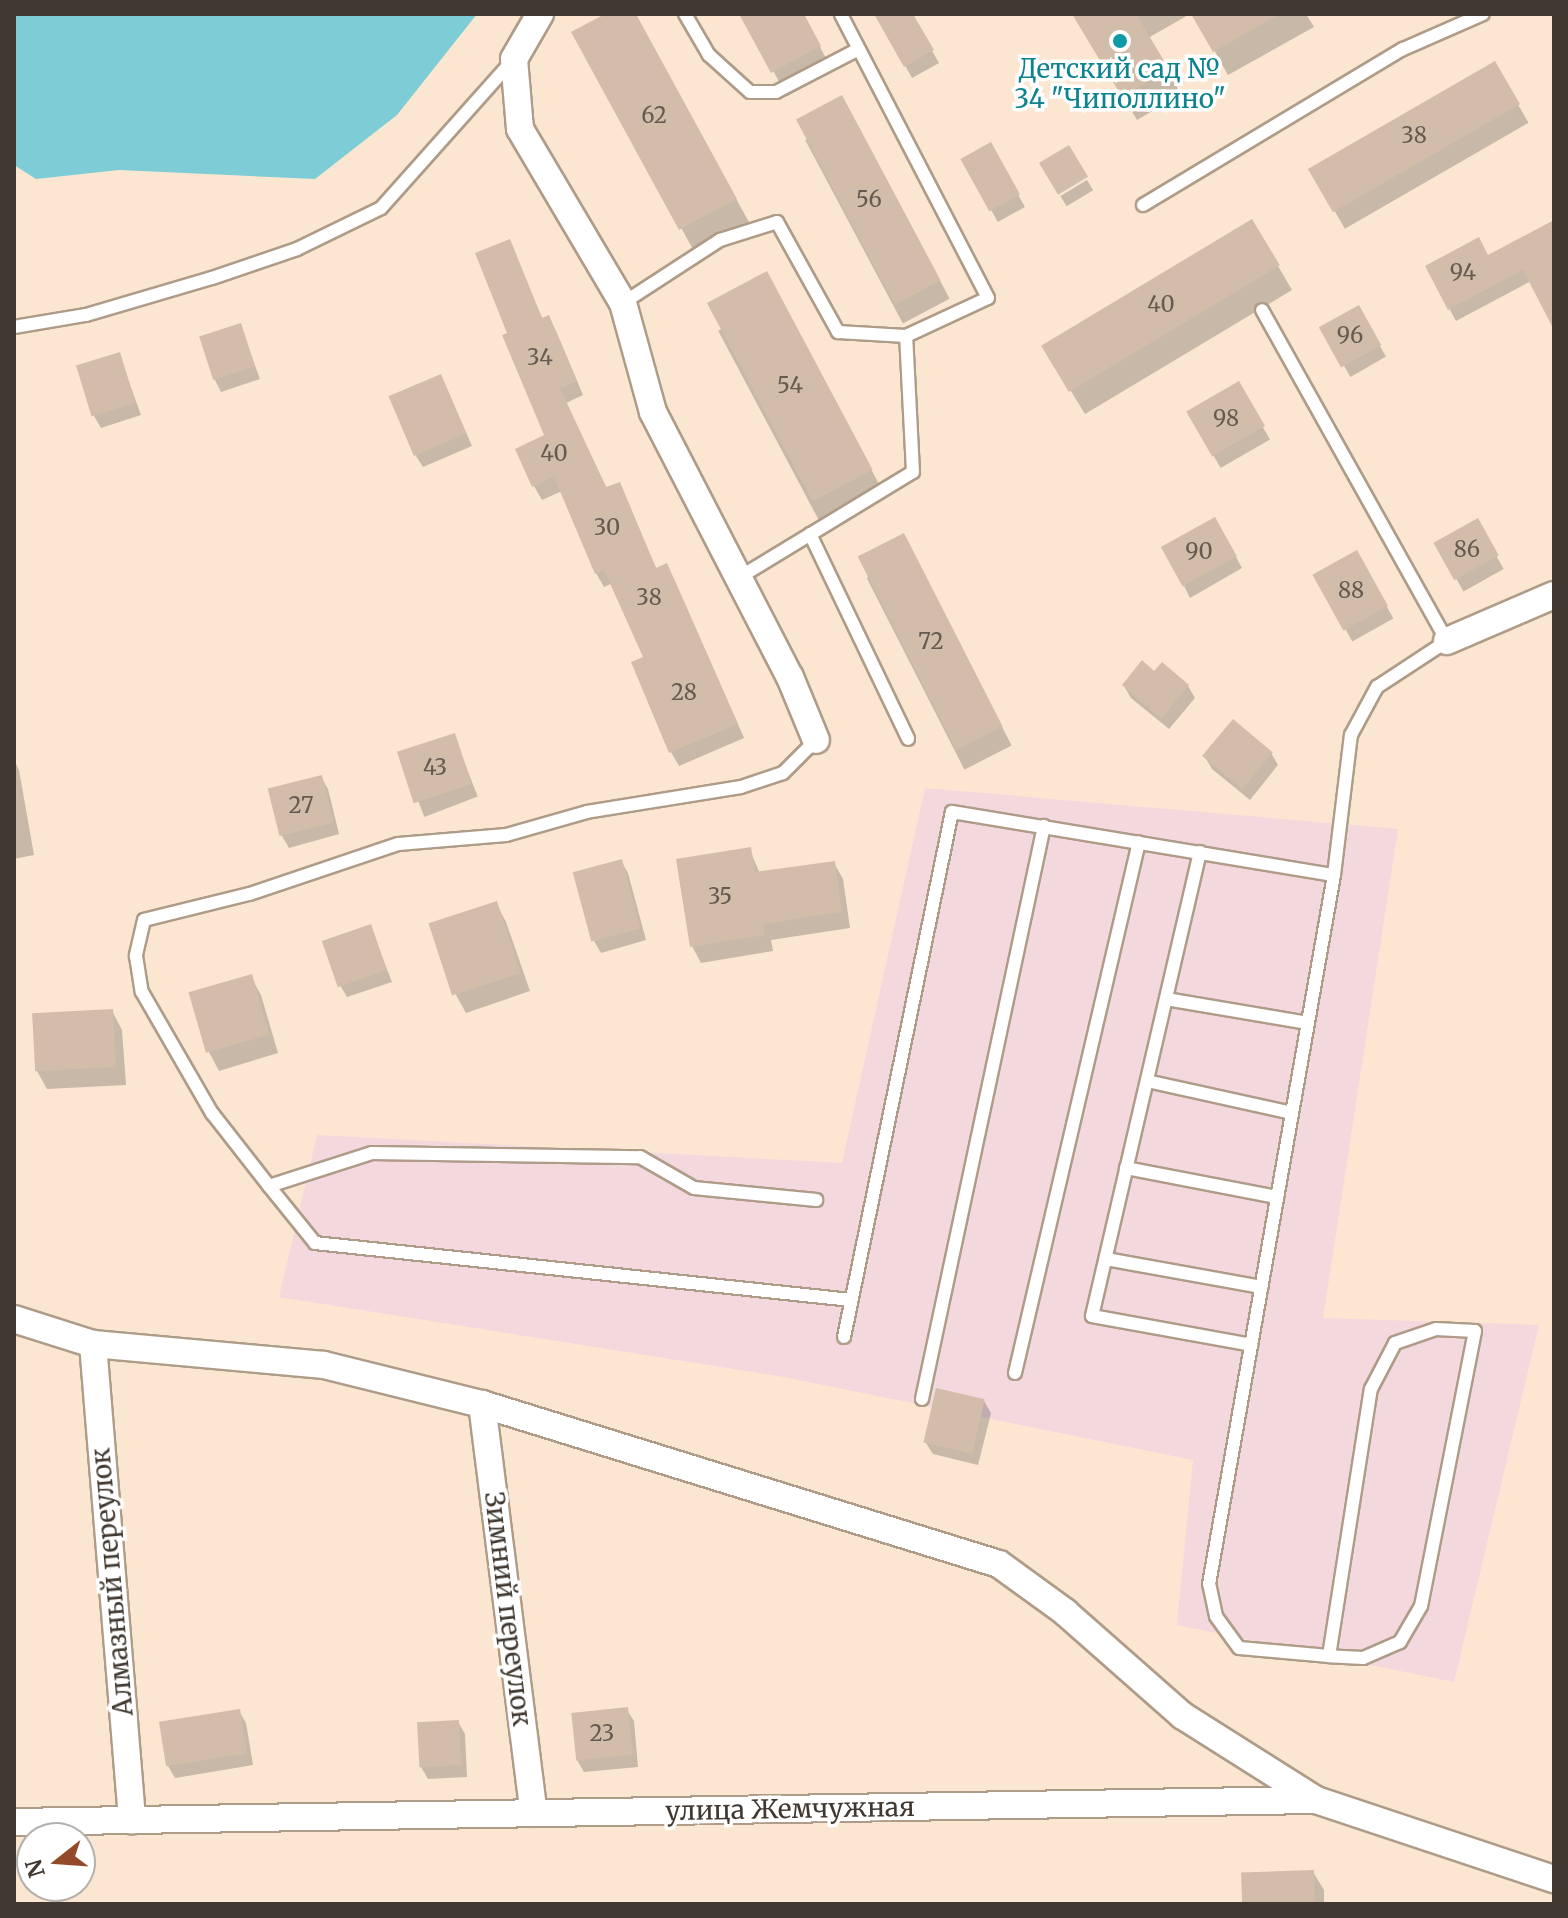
<!DOCTYPE html>
<meta charset="utf-8">
<style>
body{margin:0}
#map{position:relative;width:1568px;height:1918px;overflow:hidden;background:#fbe6d1;font-family:Merriweather,serif}
div>[style]{position:absolute}
[style*='--x']{left:calc(var(--x)*1px);top:calc(var(--y)*1px);width:calc(var(--w)*1px);rotate:calc(var(--a)*1deg)}
.industrial>*{inset:0;background:#f3d8de}
.water>*{inset:0;background:#7dccd6}
.shadow>*{inset:0;background:#0003;transform-origin:0 0}
.building>*{inset:0;background:#d1bda9;transform-origin:0 0}
.roads{filter:drop-shadow(2px 0 #af9c88) drop-shadow(-2px 0 #af9c88) drop-shadow(0 2px #af9c88) drop-shadow(0 -2px #af9c88)}
.service>*{height:12px;margin:-6px;padding:0 6px;transform-origin:6px;border-radius:6px;background:#fff}
.minor>*{height:26px;margin:-13px;padding:0 13px;transform-origin:13px;border-radius:13px;background:#fff}
.dots>*{width:22px;height:22px;translate:-50% -50%;box-sizing:border-box;border:4px solid #fff;border-radius:50%}
span{translate:-50% -50%;white-space:nowrap;text-align:center;line-height:1.15;-webkit-text-stroke:7px #fff;paint-order:stroke}
.number-label{font-size:22px;color:#655a4f}
.number-label span{-webkit-text-stroke-width:0}
.culture-label{font-size:26px;color:#0d838f}
.street-label{font-size:26px;color:#413931}
.frame{position:absolute;inset:0;border:16px solid #413931;pointer-events:none}
.north{position:absolute;left:16px;top:1822px;width:80px;height:80px;box-sizing:border-box;background:#fff;border:2px solid #b3b0ad;border-radius:50%;rotate:253deg;font-size:22px;font-weight:700;line-height:32px;text-align:center;color:#413931}
.north::after{content:'';display:block;margin:auto;width:28px;height:36px;background:#924a28;clip-path:polygon(50% 0,100% 100%,50% 72%,0 100%)}
</style>
<div id="map">
<div class="industrial">
<div style="clip-path:polygon(925px 788px,1398px 829px,1323px 1318px,1539px 1325px,1454px 1682px,1177px 1625px,1193px 1460px,784px 1377px,279px 1297px,317px 1135px,842px 1163px)"></div>
</div>
<div class="water">
<div style="clip-path:polygon(14px 14px,477px 14px,397px 115px,315px 179px,119px 170px,36px 179px,14px 165px)"></div>
</div>
<div class="shadow">
<div style="clip-path:polygon(609px 14px,634px 14px,750px 224px,695px 253px,574px 33px)"></div>
<div style="clip-path:polygon(742px 14px,802px 14px,833px 71px,787px 96px)"></div>
<div style="clip-path:polygon(911px 14px,939px 63px,912px 78px,877px 15px)"></div>
<div style="clip-path:polygon(1074px 14px,1190px 14px,1148px 38px,1181px 94px,1137px 120px)"></div>
<div style="clip-path:polygon(1194px 14px,1306px 14px,1314px 27px,1228px 75px)"></div>
<div style="left:1494px;top:63px;width:69px;height:212px;rotate:60deg"></div>
<div style="left:852px;top:115px;width:208px;height:53px;rotate:62deg"></div>
<div style="left:990px;top:144px;width:72px;height:31px;rotate:61deg"></div>
<div style="left:1087px;top:180px;width:12px;height:31px;rotate:59deg"></div>
<div style="clip-path:polygon(1554px 222px,1554px 314px,1531px 281px,1456px 321px,1427px 267px,1488px 257px)"></div>
<div style="clip-path:polygon(509px 242px,543px 320px,548px 318px,556px 331px,583px 395px,566px 403px,607px 489px,619px 484px,657px 570px,674px 579px,744px 738px,679px 766px,671px 752px,646px 658px,613px 583px,604px 587px,596px 573px,562px 491px,542px 500px,534px 486px,547px 436px,510px 334px)"></div>
<div style="clip-path:polygon(1278px 266px,1292px 290px,1085px 414px,1058px 370px)"></div>
<div style="left:780px;top:298px;width:224px;height:70px;rotate:62deg"></div>
<div style="left:1358px;top:308px;width:56px;height:41px;rotate:60deg"></div>
<div style="clip-path:polygon(240px 325px,260px 379px,221px 392px,215px 380px)"></div>
<div style="clip-path:polygon(119px 354px,141px 415px,101px 428px,94px 416px)"></div>
<div style="left:1238px;top:384px;width:64px;height:57px;rotate:60deg"></div>
<div style="clip-path:polygon(447px 389px,472px 446px,423px 467px,416px 456px)"></div>
<div style="clip-path:polygon(1215px 519px,1242px 568px,1190px 598px,1184px 586px)"></div>
<div style="left:1477px;top:521px;width:55px;height:46px;rotate:61deg"></div>
<div style="left:1357px;top:553px;width:75px;height:47px;rotate:61deg"></div>
<div style="left:914px;top:554px;width:215px;height:53px;rotate:63deg"></div>
<div style="clip-path:polygon(1155px 674px,1188px 686px,1195px 698px,1169px 729px,1131px 698px,1124px 686px)"></div>
<div style="left:454px;top:735px;width:66px;height:57px;rotate:69deg"></div>
<div style="clip-path:polygon(1271px 753px,1278px 765px,1250px 800px,1212px 769px,1205px 757px)"></div>
<div style="clip-path:polygon(14px 760px,19px 770px,34px 855px,14px 859px)"></div>
<div style="clip-path:polygon(321px 777px,328px 789px,339px 834px,289px 848px,282px 836px,270px 791px)"></div>
<div style="clip-path:polygon(750px 850px,760px 874px,834px 863px,843px 879px,850px 928px,771px 940px,773px 951px,701px 963px,692px 946px)"></div>
<div style="clip-path:polygon(621px 861px,628px 873px,646px 940px,601px 953px,594px 941px)"></div>
<div style="clip-path:polygon(496px 903px,506px 922px,530px 991px,466px 1013px,456px 995px)"></div>
<div style="clip-path:polygon(370px 926px,392px 982px,347px 997px,340px 985px)"></div>
<div style="clip-path:polygon(251px 977px,261px 995px,278px 1053px,219px 1071px,209px 1052px)"></div>
<div style="clip-path:polygon(112px 1011px,122px 1030px,126px 1085px,47px 1089px,37px 1071px)"></div>
<div style="clip-path:polygon(984px 1401px,991px 1413px,978px 1465px,933px 1454px,926px 1443px)"></div>
<div style="clip-path:polygon(627px 1710px,634px 1721px,638px 1767px,584px 1772px,577px 1760px)"></div>
<div style="clip-path:polygon(239px 1711px,246px 1723px,253px 1765px,175px 1778px,168px 1766px)"></div>
<div style="clip-path:polygon(458px 1722px,465px 1734px,467px 1777px,428px 1779px,421px 1767px)"></div>
<div style="clip-path:polygon(1313px 1872px,1324px 1890px,1324px 1904px,1244px 1904px)"></div>
</div>
<div class="building">
<div style="clip-path:polygon(605px 14px,636px 14px,737px 199px,679px 230px,571px 32px)"></div>
<div style="clip-path:polygon(739px 14px,804px 14px,821px 46px,771px 73px)"></div>
<div style="clip-path:polygon(874px 14px,913px 14px,934px 50px,904px 67px)"></div>
<div style="clip-path:polygon(1072px 14px,1136px 14px,1169px 69px,1122px 97px)"></div>
<div style="clip-path:polygon(1191px 14px,1280px 14px,1213px 52px)"></div>
<div style="left:1495px;top:61px;width:50px;height:216px;rotate:60deg"></div>
<div style="left:842px;top:95px;width:210px;height:52px;rotate:62deg"></div>
<div style="left:991px;top:142px;width:60px;height:35px;rotate:61deg"></div>
<div style="left:1069px;top:145px;width:37px;height:35px;rotate:59deg"></div>
<div style="left:1252px;top:219px;width:54px;height:246px;rotate:59deg"></div>
<div style="clip-path:polygon(1554px 220px,1554px 330px,1523px 270px,1448px 310px,1425px 266px,1479px 237px,1488px 255px)"></div>
<div style="clip-path:polygon(510px 239px,542px 318px,549px 315px,577px 381px,560px 388px,606px 487px,620px 482px,656px 568px,667px 563px,738px 724px,669px 753px,631px 662px,643px 657px,604px 570px,595px 574px,554px 477px,532px 487px,515px 449px,544px 435px,502px 335px,507px 333px,475px 253px)"></div>
<div style="left:767px;top:271px;width:225px;height:68px;rotate:62deg"></div>
<div style="left:1359px;top:305px;width:46px;height:46px;rotate:61deg"></div>
<div style="left:241px;top:323px;width:46px;height:44px;rotate:72deg"></div>
<div style="left:120px;top:352px;width:53px;height:46px;rotate:73deg"></div>
<div style="left:441px;top:374px;width:65px;height:57px;rotate:67deg"></div>
<div style="left:1239px;top:381px;width:52px;height:61px;rotate:60deg"></div>
<div style="left:1215px;top:517px;width:45px;height:62px;rotate:61deg"></div>
<div style="left:1478px;top:518px;width:43px;height:51px;rotate:61deg"></div>
<div style="left:904px;top:533px;width:217px;height:52px;rotate:63deg"></div>
<div style="left:1357px;top:550px;width:64px;height:51px;rotate:61deg"></div>
<div style="clip-path:polygon(1142px 660px,1154px 671px,1162px 662px,1189px 685px,1161px 719px,1122px 685px)"></div>
<div style="left:1233px;top:719px;width:52px;height:48px;rotate:40deg"></div>
<div style="left:455px;top:733px;width:54px;height:61px;rotate:72deg"></div>
<div style="left:322px;top:775px;width:49px;height:56px;rotate:76deg"></div>
<div style="clip-path:polygon(751px 847px,755px 872px,835px 861px,842px 912px,763px 924px,765px 935px,690px 947px,676px 859px)"></div>
<div style="left:622px;top:859px;width:72px;height:51px;rotate:75deg"></div>
<div style="left:497px;top:901px;width:76px;height:72px;rotate:72deg"></div>
<div style="left:371px;top:924px;width:49px;height:52px;rotate:71deg"></div>
<div style="left:252px;top:974px;width:63px;height:66px;rotate:74deg"></div>
<div style="left:113px;top:1009px;width:58px;height:81px;rotate:87deg"></div>
<div style="left:936px;top:1388px;width:50px;height:56px;rotate:13deg"></div>
<div style="left:628px;top:1707px;width:48px;height:57px;rotate:84deg"></div>
<div style="left:240px;top:1709px;width:45px;height:82px;rotate:81deg"></div>
<div style="left:459px;top:1720px;width:45px;height:42px;rotate:87deg"></div>
<div style="left:1314px;top:1870px;width:34px;height:73px;rotate:88deg"></div>
</div>
<div class="roads">
<div class="service">
<div style="--x:685;--y:14;--w:48;--a:59.7"></div>
<div style="--x:709;--y:55;--w:55;--a:42.1"></div>
<div style="--x:750;--y:92;--w:26;--a:0"></div>
<div style="--x:776;--y:92;--w:93;--a:-27.4"></div>
<div style="--x:1143;--y:205;--w:303;--a:-31"></div>
<div style="--x:1403;--y:49;--w:87;--a:-23.6"></div>
<div style="--x:623;--y:303;--w:116;--a:-33"></div>
<div style="--x:720;--y:240;--w:60;--a:-17.5"></div>
<div style="--x:777;--y:222;--w:126;--a:61"></div>
<div style="--x:838;--y:332;--w:68;--a:3.4"></div>
<div style="--x:14;--y:327;--w:73;--a:-9.5"></div>
<div style="--x:86;--y:315;--w:131;--a:-16.4"></div>
<div style="--x:212;--y:278;--w:90;--a:-18.8"></div>
<div style="--x:297;--y:249;--w:93;--a:-26"></div>
<div style="--x:381;--y:208;--w:195;--a:-48.3"></div>
<div style="--x:810;--y:534;--w:227;--a:64.4"></div>
<div style="--x:740;--y:577;--w:202;--a:-31.3"></div>
<div style="--x:913;--y:472;--w:136;--a:-92.9"></div>
<div style="--x:906;--y:336;--w:90;--a:-24.9"></div>
<div style="--x:988;--y:298;--w:320;--a:-117.4"></div>
<div style="--x:816;--y:740;--w:47;--a:135"></div>
<div style="--x:783;--y:773;--w:44;--a:161.6"></div>
<div style="--x:741;--y:787;--w:156;--a:170.8"></div>
<div style="--x:587;--y:812;--w:84;--a:164.1"></div>
<div style="--x:506;--y:835;--w:108;--a:175.2"></div>
<div style="--x:398;--y:844;--w:157;--a:161.4"></div>
<div style="--x:249;--y:894;--w:108;--a:166.1"></div>
<div style="--x:144;--y:920;--w:37;--a:103"></div>
<div style="--x:136;--y:956;--w:36;--a:81"></div>
<div style="--x:142;--y:992;--w:140;--a:60"></div>
<div style="--x:212;--y:1113;--w:93;--a:52"></div>
<div style="--x:269;--y:1186;--w:108;--a:-17.8"></div>
<div style="--x:372;--y:1153;--w:268;--a:0.9"></div>
<div style="--x:640;--y:1157;--w:62;--a:29.9"></div>
<div style="--x:694;--y:1188;--w:123;--a:5.6"></div>
<div style="--x:1200;--y:852;--w:476;--a:103.1"></div>
<div style="--x:1092;--y:1316;--w:162;--a:10.3"></div>
<div style="--x:1166;--y:999;--w:144;--a:9.6"></div>
<div style="--x:1147;--y:1081;--w:148;--a:12.4"></div>
<div style="--x:1126;--y:1168;--w:154;--a:10.9"></div>
<div style="--x:269;--y:1186;--w:73;--a:51.1"></div>
<div style="--x:315;--y:1243;--w:539;--a:6.07"></div>
<div style="--x:1106;--y:1259;--w:158;--a:10.2"></div>
<div style="--x:844;--y:1337;--w:536;--a:-78.38"></div>
<div style="--x:952;--y:812;--w:387;--a:9.4"></div>
<div style="--x:1334;--y:875;--w:141;--a:-83.1"></div>
<div style="--x:1351;--y:735;--w:55;--a:-61.6"></div>
<div style="--x:1377;--y:687;--w:84;--a:-33.3"></div>
<div style="--x:1447;--y:641;--w:379;--a:-119.2"></div>
<div style="--x:1015;--y:1373;--w:545;--a:-76.86"></div>
<div style="--x:922;--y:1399;--w:586;--a:-77.98"></div>
<div style="--x:1329;--y:1656;--w:270;--a:-81.1"></div>
<div style="--x:1371;--y:1389;--w:52;--a:-62.4"></div>
<div style="--x:1395;--y:1343;--w:43;--a:-18.9"></div>
<div style="--x:1436;--y:1329;--w:39;--a:3"></div>
<div style="--x:1475;--y:1331;--w:280;--a:101.1"></div>
<div style="--x:1421;--y:1606;--w:42;--a:120.3"></div>
<div style="--x:1400;--y:1642;--w:40;--a:156.6"></div>
<div style="--x:1363;--y:1658;--w:34;--a:-177"></div>
<div style="--x:1329;--y:1656;--w:90;--a:-174.9"></div>
<div style="--x:1239;--y:1648;--w:39;--a:-126"></div>
<div style="--x:1216;--y:1616;--w:33;--a:-102"></div>
<div style="--x:1209;--y:1584;--w:720;--a:-80"></div>
</div>
<div class="minor">
<div style="--x:540;--y:14;--w:52;--a:120"></div>
<div style="--x:514;--y:59;--w:70;--a:85.1"></div>
<div style="--x:520;--y:129;--w:202;--a:59.4"></div>
<div style="--x:623;--y:303;--w:113;--a:74.6"></div>
<div style="--x:653;--y:412;--w:298;--a:62.7"></div>
<div style="--x:790;--y:677;--w:68;--a:67.6"></div>
<div style="--x:1447;--y:641;--w:116;--a:-23.3"></div>
<div style="--x:14;--y:1319;--w:83;--a:17.6"></div>
<div style="--x:93;--y:1344;--w:232;--a:5.2"></div>
<div style="--x:324;--y:1365;--w:163;--a:13.9"></div>
<div style="--x:482;--y:1404;--w:541;--a:17.2"></div>
<div style="--x:999;--y:1564;--w:82;--a:36"></div>
<div style="--x:1065;--y:1612;--w:157;--a:41.4"></div>
<div style="--x:1183;--y:1716;--w:157;--a:32.3"></div>
<div style="--x:93;--y:1344;--w:478;--a:85.3"></div>
<div style="--x:482;--y:1404;--w:412;--a:82.8"></div>
<div style="--x:14;--y:1822;--w:1302;--a:-0.97"></div>
<div style="--x:1316;--y:1800;--w:251;--a:18.4"></div>
</div>
</div>
<div class="dots">
<div style="left:1120px;top:41px;background:#0f9aa8"></div>
</div>
<div class="number-label">
<span style="left:654px;top:116px">62</span>
<span style="left:1414px;top:136px">38</span>
<span style="left:869px;top:200px">56</span>
<span style="left:1463px;top:273px">94</span>
<span style="left:1161px;top:305px">40</span>
<span style="left:1350px;top:336px">96</span>
<span style="left:540px;top:358px">34</span>
<span style="left:790px;top:386px">54</span>
<span style="left:1226px;top:419px">98</span>
<span style="left:554px;top:454px">40</span>
<span style="left:607px;top:528px">30</span>
<span style="left:1467px;top:550px">86</span>
<span style="left:1199px;top:552px">90</span>
<span style="left:1351px;top:591px">88</span>
<span style="left:649px;top:598px">38</span>
<span style="left:931px;top:642px">72</span>
<span style="left:684px;top:693px">28</span>
<span style="left:435px;top:768px">43</span>
<span style="left:301px;top:806px">27</span>
<span style="left:720px;top:897px">35</span>
<span style="left:602px;top:1734px">23</span>
</div>
<div class="culture-label">
<span style="left:1120px;top:84px">Детский сад №<br>34 "Чиполлино"</span>
</div>
<div class="street-label">
<span style="left:112px;top:1582px;rotate:-95deg">Алмазный переулок</span>
<span style="left:508px;top:1609px;rotate:83deg">Зимний переулок</span>
<span style="left:790px;top:1809px;rotate:-1deg">улица Жемчужная</span>
</div>
<div class="frame"></div>
<div class="north">N</div>
</div>
